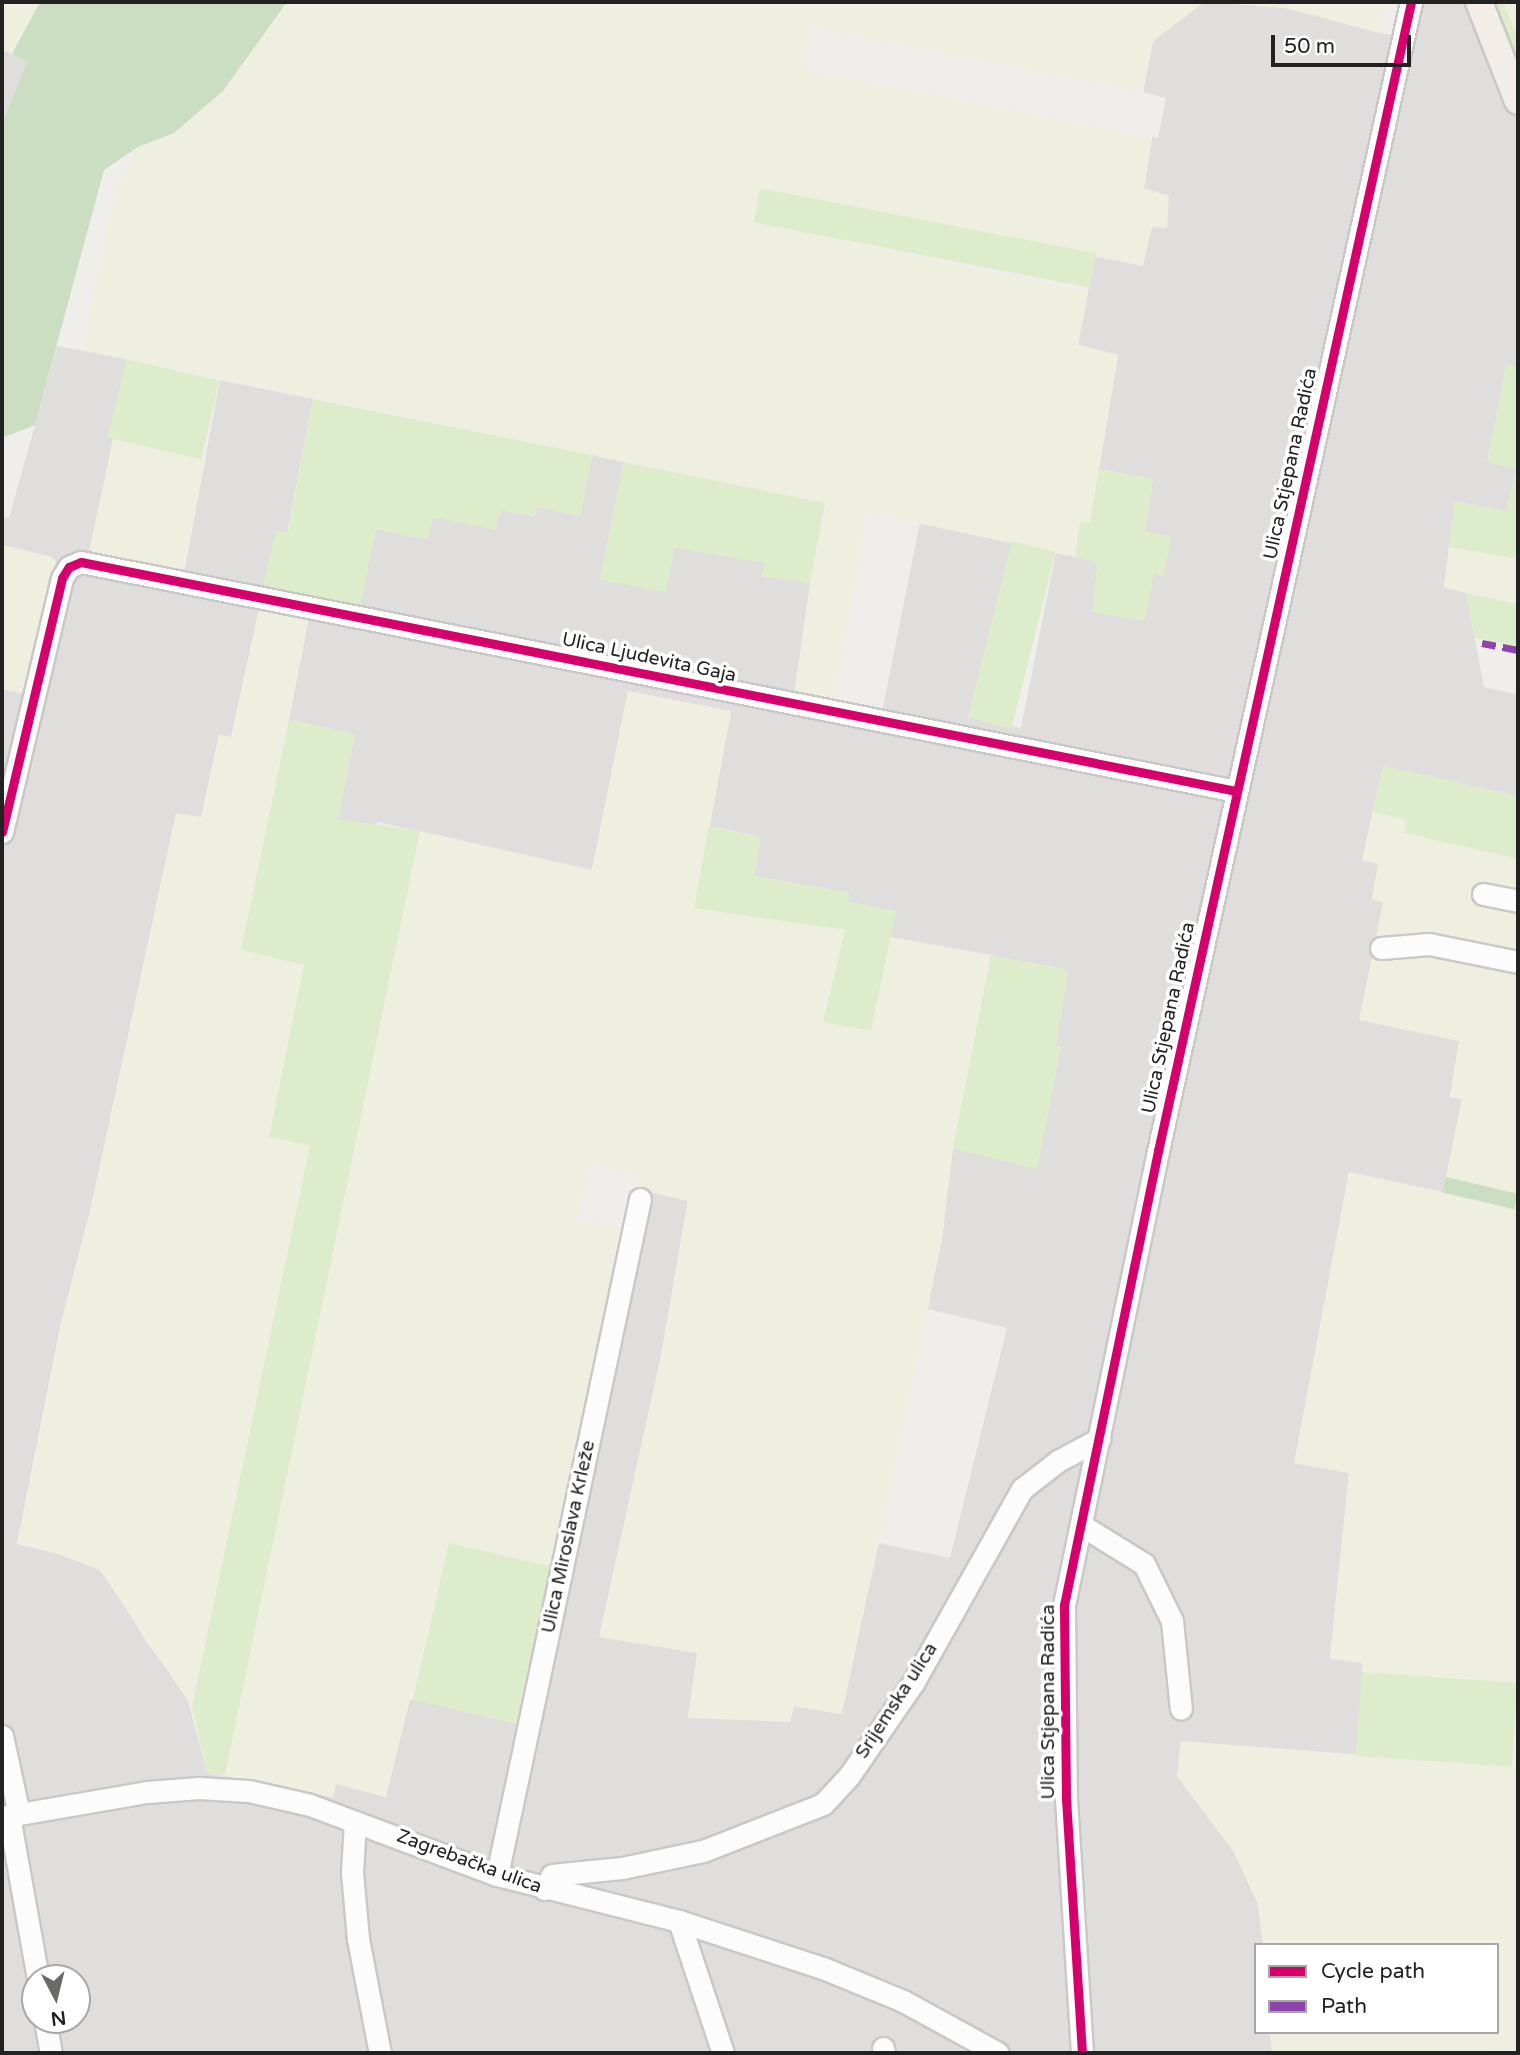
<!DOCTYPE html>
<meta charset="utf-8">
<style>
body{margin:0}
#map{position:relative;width:1520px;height:2055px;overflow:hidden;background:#f0eeeb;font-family:"Varela Round",sans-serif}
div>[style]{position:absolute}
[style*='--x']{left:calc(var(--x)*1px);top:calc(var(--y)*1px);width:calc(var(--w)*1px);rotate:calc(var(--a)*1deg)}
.residential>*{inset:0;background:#dfdedc}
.farmland>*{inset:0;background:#efefdf;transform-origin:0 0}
.grass>*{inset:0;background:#ddeccb;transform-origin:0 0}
.forest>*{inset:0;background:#cbdec1;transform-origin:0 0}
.roads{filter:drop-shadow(2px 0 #c9c8c7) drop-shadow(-2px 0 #c9c8c7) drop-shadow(0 2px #c9c8c7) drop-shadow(0 -2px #c9c8c7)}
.minor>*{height:21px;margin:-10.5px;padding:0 10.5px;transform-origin:10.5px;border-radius:10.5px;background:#fdfcfc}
.major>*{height:26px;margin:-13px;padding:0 13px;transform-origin:13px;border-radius:13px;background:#f3ede7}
.quiet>*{height:7px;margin-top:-3.5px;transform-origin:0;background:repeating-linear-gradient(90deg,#8e44ad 0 14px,transparent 0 21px)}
.cycleway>*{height:9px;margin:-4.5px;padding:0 4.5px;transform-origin:4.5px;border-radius:4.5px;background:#d6006c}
span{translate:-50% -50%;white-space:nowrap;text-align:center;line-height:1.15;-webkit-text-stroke:7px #fff;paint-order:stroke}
.street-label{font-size:19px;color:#222}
.frame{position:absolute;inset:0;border:4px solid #222;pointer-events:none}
.legend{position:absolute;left:1254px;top:1943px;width:245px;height:91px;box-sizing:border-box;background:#fff;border:2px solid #a7a7a7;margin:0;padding:9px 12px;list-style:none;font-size:21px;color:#222}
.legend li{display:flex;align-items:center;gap:14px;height:35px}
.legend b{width:35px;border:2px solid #a7a7a7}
.north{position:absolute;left:21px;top:1964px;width:70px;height:70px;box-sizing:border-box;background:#fff;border:2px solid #a7a7a7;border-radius:50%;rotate:173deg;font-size:19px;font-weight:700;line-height:28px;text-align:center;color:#222}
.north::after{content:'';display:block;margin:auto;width:24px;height:32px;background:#6a6968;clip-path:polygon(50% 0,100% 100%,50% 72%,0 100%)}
.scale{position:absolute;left:1271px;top:35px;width:140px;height:32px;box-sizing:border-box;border:4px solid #222;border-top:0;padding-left:9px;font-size:21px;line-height:24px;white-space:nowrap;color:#222;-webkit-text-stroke:5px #fff;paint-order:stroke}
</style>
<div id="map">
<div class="residential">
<div style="clip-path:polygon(evenodd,1204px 2px,1286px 8px,1396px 37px,1402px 2px,1489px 2px,1518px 72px,1518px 367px,1507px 365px,1487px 461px,1516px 468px,1507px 511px,1455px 501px,1444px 587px,1466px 593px,1484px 687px,1518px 695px,1518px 796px,1383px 766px,1362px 860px,1379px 863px,1372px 899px,1383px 902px,1459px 1041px,1450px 1096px,1462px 1099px,1443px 1193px,1349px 1173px,1295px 1462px,1349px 1473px,1330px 1658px,1363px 1663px,1356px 1756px,1181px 1742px,1177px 1776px,1234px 1852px,1258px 1904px,1263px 1945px,1256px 1945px,1256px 2032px,1270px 2032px,1272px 2053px,2px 2053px,2px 689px,26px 694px,52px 557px,2px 545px,2px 517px,9px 518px,57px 346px,126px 359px,93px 555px,184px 573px,220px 380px,313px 399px,287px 534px,276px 531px,231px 737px,219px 735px,201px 818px,176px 814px,91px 1207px,61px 1323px,17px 1544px,75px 1558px,100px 1570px,113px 1586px,147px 1643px,186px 1693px,207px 1773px,332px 1797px,336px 1783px,386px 1797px,409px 1699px,525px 1722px,636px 1189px,688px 1200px,661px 1355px,698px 1653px,688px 1718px,794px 1706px,841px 1714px,879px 1543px,950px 1558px,1007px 1328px,928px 1309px,953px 1148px,1037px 1168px,1061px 1047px,1056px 1046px,1068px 970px,890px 937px,895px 911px,849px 902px,849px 893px,754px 876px,760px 837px,709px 826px,731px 712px,628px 691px,592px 870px,377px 822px,376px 828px,338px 819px,355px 734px,289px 720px,313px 598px,360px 604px,376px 529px,428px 539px,432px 517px,495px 529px,500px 510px,534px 516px,536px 507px,580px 516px,592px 455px,624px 462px,600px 580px,675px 547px,765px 563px,762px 576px,810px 583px,794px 695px,882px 712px,920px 522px,1012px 541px,976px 718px,1021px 728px,1056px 552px,1098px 562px,1092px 612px,1154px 573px,1164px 575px,1170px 538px,1145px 532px,1153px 479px,1099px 469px,1118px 355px,1078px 345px,1095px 256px,1143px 265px,1152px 226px,1166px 228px,1144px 188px,1152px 137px,1158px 138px,1166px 98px,1143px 92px,1153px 41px,1204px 2px,35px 1978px,77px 1978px,77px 2020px,35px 2020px,35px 1978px)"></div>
<div style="clip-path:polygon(2px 49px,27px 62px,2px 123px)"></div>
</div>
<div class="farmland">
<div style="clip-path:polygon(2px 2px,40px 2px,12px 54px,2px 49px)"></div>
<div style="clip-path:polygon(287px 2px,1204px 2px,1153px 41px,1143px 92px,809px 27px,801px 69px,1152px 137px,1144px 188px,1169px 196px,1167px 228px,1152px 227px,1143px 266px,760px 188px,752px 222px,1088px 292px,1078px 345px,1118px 355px,1090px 523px,1080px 521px,1075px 557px,867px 512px,833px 703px,794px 695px,824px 503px,82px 350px,114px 197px,138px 147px,175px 133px,223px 91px)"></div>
<div style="clip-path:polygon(1233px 2px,1384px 2px,1379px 33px,1286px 8px)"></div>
<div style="clip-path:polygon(1503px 2px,1518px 2px,1518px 38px)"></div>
<div style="left:113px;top:439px;width:95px;height:118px;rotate:12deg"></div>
<div style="clip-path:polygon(2px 545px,52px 557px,56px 562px,26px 694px,2px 689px)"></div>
<div style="clip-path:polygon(1449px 547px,1518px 559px,1518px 604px,1444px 587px)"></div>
<div style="clip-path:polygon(260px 603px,310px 613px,241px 950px,304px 965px,269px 1136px,310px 1145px,192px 1707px,100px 1570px,29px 1543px,17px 1544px,61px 1323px,91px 1207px,176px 813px,201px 817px,219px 735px,232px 737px)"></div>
<div style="clip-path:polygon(628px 691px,731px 711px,695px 908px,845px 930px,823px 1022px,871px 1030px,890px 937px,991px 955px,953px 1148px,942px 1240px,842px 1714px,794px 1706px,790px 1722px,688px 1718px,697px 1653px,599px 1637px,661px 1355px,688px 1201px,636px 1189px,638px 1175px,590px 1163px,576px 1218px,627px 1230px,558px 1568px,449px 1543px,386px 1797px,336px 1784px,333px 1797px,225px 1775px,420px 831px,592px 870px)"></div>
<div style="clip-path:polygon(1373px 812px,1406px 820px,1405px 833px,1518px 859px,1518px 1193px,1446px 1177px,1462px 1099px,1450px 1097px,1459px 1041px,1359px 1020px,1383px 903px,1372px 899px,1378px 864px,1362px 860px)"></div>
<div style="clip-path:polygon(1349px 1172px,1518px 1208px,1518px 1683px,1362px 1672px,1363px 1663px,1330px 1659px,1349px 1473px,1294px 1463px)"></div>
<div style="clip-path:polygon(1181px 1741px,1518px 1767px,1518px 2050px,1272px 2053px,1270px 2032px,1497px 2032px,1497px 1945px,1263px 1945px,1258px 1904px,1234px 1852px,1177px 1776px)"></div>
</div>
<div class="grass">
<div style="clip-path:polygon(1489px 2px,1503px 2px,1518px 38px,1518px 72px)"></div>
<div style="left:760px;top:188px;width:342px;height:35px;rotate:11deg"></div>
<div style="left:126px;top:359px;width:96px;height:81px;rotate:13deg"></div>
<div style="clip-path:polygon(1506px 365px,1518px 367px,1518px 559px,1449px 547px,1455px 501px,1507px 511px,1516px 469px,1487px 462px)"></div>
<div style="clip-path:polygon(313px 399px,592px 455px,580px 516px,537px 507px,535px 516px,500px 510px,496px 530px,433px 517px,428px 539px,376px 529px,360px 605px,263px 588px,276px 531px,288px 533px)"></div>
<div style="clip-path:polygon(624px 462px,825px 503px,810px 583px,762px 576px,765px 563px,675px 547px,666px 592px,600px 580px)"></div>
<div style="clip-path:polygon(1099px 469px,1153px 479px,1145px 531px,1171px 537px,1164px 576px,1154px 574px,1145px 621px,1092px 612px,1098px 563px,1075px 557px,1080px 521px,1090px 523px)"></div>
<div style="left:1012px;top:541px;width:45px;height:182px;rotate:14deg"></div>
<div style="clip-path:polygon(1466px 593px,1518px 604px,1518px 646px,1475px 638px)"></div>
<div style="clip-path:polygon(289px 720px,355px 734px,338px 819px,420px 831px,225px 1775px,207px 1773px,192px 1707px,310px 1146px,269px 1137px,304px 965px,241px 950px)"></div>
<div style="clip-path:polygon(1383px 766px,1518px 796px,1518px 859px,1405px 833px,1406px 820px,1373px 812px)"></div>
<div style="clip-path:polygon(709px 826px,760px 837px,754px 876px,849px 893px,849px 902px,896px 911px,871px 1031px,823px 1022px,845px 930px,694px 908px)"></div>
<div style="clip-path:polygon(991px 955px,1068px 970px,1056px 1045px,1061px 1047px,1037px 1169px,953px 1148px)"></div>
<div style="left:449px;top:1543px;width:112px;height:161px;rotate:13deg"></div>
<div style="left:1362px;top:1672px;width:156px;height:84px;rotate:4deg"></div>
</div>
<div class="forest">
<div style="clip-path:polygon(40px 2px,287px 2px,223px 91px,174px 133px,138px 147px,104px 170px,35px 425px,2px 438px,2px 123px,27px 62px,12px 54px)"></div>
<div style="left:1446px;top:1177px;width:74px;height:16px;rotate:13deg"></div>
</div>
<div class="roads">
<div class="minor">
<div style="--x:2;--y:832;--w:261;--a:-76.7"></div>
<div style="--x:62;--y:578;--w:13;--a:-58"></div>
<div style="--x:69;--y:567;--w:13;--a:-23"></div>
<div style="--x:81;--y:562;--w:1177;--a:11.21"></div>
<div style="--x:1483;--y:894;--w:36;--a:11"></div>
<div style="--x:1381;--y:948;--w:48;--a:-4.8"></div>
<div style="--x:1429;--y:944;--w:91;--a:11.4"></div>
<div style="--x:1081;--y:1525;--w:74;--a:31.8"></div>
<div style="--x:1144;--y:1564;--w:64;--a:63.8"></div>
<div style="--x:1172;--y:1621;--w:88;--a:84.2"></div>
<div style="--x:2;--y:1736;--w:80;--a:77.7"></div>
<div style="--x:9;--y:1816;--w:165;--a:79.9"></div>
<div style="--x:2;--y:1817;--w:147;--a:-9.8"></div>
<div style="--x:147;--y:1792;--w:52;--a:-4.4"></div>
<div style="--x:199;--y:1788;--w:50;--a:3.4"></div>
<div style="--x:249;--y:1791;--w:63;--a:12.9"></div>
<div style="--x:310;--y:1805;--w:200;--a:20.5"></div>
<div style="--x:497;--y:1875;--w:188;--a:14.2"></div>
<div style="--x:679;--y:1921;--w:151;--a:18.1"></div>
<div style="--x:823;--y:1968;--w:87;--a:22.4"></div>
<div style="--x:903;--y:2001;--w:108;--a:28.7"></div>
<div style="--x:355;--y:1822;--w:50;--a:93.4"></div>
<div style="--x:352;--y:1872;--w:67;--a:84.9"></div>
<div style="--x:358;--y:1939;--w:116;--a:79.1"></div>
<div style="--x:497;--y:1875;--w:691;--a:-78.06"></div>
<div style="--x:544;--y:1889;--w:16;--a:-60"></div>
<div style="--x:552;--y:1875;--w:70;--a:-5.7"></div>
<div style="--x:622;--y:1868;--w:83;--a:-11.9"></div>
<div style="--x:703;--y:1851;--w:129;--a:-21.4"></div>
<div style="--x:823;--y:1804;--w:38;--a:-47"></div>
<div style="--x:849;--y:1776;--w:113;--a:-55.5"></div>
<div style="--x:913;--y:1683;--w:223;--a:-60.7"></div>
<div style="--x:1022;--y:1489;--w:46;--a:-37.9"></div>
<div style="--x:1058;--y:1461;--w:47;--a:-28.2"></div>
<div style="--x:679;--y:1921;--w:139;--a:71.6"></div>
<div style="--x:45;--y:2020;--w:34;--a:80"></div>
<div style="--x:883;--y:2048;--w:5;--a:79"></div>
<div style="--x:1082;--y:2053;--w:254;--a:-93.6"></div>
<div style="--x:1066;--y:1800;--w:195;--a:-90.6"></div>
<div style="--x:1064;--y:1605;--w:464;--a:-78.3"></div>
<div style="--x:1158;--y:1151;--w:1177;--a:-77.58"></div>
</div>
<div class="major">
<div style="--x:1479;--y:2;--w:106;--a:68.5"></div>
</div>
</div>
<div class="quiet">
<div style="--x:1482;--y:643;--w:37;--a:11"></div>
</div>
<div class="cycleway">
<div style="--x:2;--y:832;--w:261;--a:-76.7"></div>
<div style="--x:62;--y:578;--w:13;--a:-58"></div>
<div style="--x:69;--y:567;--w:13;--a:-23"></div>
<div style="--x:81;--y:562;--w:1177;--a:11.21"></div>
<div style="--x:1082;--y:2053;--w:254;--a:-93.6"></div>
<div style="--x:1066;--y:1800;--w:195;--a:-90.6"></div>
<div style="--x:1064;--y:1605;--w:464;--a:-78.3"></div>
<div style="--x:1158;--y:1151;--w:1177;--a:-77.58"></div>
</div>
<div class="street-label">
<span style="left:1291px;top:464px;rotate:-78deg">Ulica Stjepana Radića</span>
<span style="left:649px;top:658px;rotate:12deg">Ulica Ljudevita Gaja</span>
<span style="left:1169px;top:1018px;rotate:-78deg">Ulica Stjepana Radića</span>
<span style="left:569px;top:1537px;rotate:-78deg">Ulica Miroslava Krleže</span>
<span style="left:897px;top:1701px;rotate:-57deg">Srijemska ulica</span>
<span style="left:1049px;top:1702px;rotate:-90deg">Ulica Stjepana Radića</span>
<span style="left:469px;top:1862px;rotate:20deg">Zagrebačka ulica</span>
</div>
<div class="frame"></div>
<ul class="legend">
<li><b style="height:9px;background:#d6006c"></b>Cycle path</li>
<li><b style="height:9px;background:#8e44ad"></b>Path</li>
</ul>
<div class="north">N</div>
<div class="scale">50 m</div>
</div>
